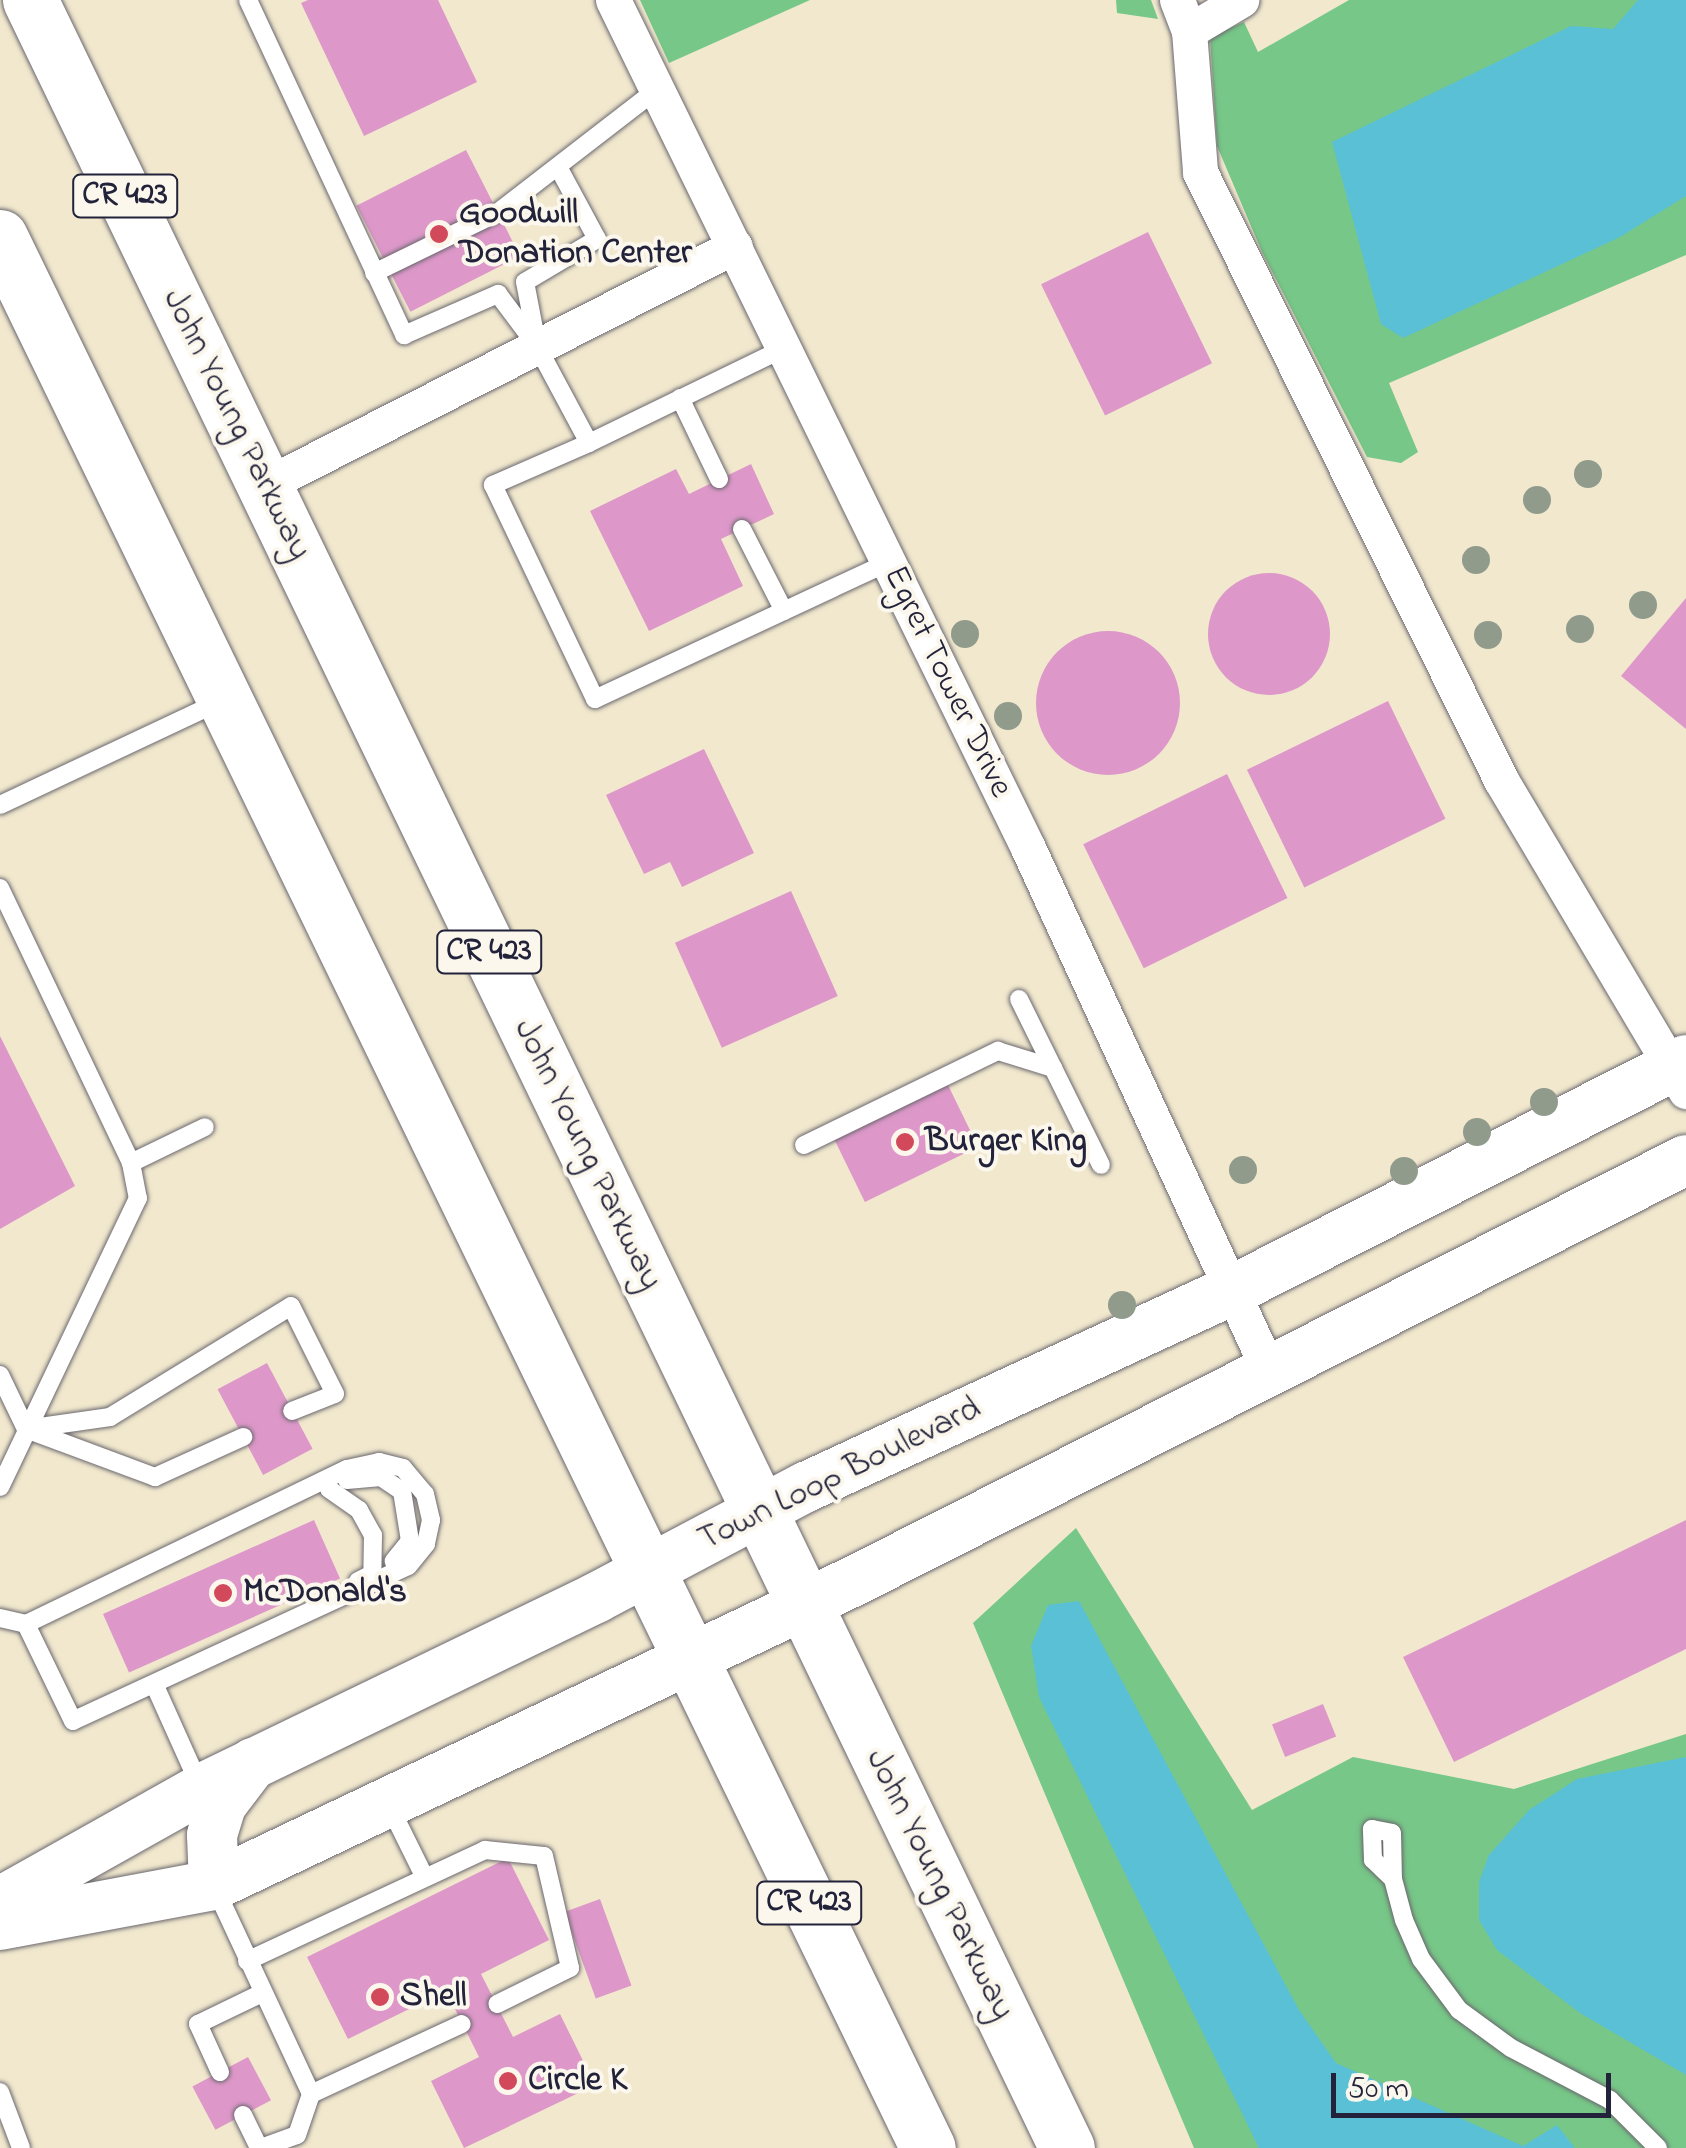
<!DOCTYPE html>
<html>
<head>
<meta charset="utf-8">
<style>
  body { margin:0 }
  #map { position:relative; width:1686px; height:2148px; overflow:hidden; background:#f1e8ce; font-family:"Indie Flower",sans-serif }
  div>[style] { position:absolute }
  .green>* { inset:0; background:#77c788 }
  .water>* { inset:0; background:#59c0d6 }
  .building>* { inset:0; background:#dd98c9; transform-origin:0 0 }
  .round { border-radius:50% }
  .roads { filter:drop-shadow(0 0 2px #6a676e) drop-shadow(0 0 2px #6a676e) }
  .lane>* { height:18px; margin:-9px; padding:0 9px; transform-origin:9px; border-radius:9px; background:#fff }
  .street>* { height:35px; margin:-17.5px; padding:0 17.5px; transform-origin:17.5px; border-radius:17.5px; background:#fff }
  .secondary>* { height:50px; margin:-25px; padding:0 25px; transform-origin:25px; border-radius:25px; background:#fff }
  .highway>* { height:55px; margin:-27.5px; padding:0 27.5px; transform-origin:27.5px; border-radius:27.5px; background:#fff }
  .trees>* { width:28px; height:28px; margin:-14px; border-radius:50%; background:#909b8c }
  .dots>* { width:28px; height:28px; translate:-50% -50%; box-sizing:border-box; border:5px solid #fbf7ec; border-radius:50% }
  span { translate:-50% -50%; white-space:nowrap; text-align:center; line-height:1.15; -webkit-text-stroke:8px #fbf7ec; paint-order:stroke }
  .shield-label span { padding:2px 8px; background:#fbf7ec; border:2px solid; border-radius:8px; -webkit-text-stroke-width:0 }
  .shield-label { font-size:32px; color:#22223b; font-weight:700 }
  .poi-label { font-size:35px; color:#22223b; font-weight:700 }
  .left { translate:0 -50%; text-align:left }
  .street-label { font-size:35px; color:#22223b }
  .scale { position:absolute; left:1331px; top:2073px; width:280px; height:45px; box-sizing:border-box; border:5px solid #22223b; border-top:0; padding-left:12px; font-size:30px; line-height:35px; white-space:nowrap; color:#22223b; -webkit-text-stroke:8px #fbf7ec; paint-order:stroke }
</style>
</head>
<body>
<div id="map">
  <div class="green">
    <div style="clip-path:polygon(640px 0,810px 0,669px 63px)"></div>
    <div style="clip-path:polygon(1116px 0,1151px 0,1158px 19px,1117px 13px)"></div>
    <div style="clip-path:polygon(1349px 0,1686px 0,1686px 255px,1389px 383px,1418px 452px,1401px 463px,1367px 457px,1262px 252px,1217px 146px,1210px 37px,1244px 22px,1258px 52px)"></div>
    <div style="clip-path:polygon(1076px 1528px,1252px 1810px,1353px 1757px,1514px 1789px,1686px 1734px,1686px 2148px,1194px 2148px,973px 1623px)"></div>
  </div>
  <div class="water">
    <div style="clip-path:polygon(1638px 0,1686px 0,1686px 196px,1620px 237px,1403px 338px,1381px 324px,1332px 142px,1571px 26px,1613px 29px)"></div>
    <div style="clip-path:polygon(1079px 1601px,1299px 2010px,1336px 2063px,1523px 2146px,1557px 2125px,1575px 2148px,1259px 2148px,1039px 1697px,1031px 1646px,1048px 1605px)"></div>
    <div style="clip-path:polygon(1686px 1757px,1686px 2075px,1580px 2013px,1497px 1950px,1479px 1920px,1479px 1882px,1489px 1855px,1529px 1810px,1577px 1779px)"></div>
  </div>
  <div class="building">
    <div style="clip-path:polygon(308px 0,438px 0,477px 82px,364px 136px,301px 3px)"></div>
    <div style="left:466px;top:150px;width:119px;height:123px;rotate:63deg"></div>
    <div style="left:1148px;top:232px;width:146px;height:119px;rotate:64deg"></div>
    <div style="clip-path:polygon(751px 464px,774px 514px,721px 539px,743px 586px,649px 631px,590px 511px,676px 469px,689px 494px)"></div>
    <div class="round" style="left:1208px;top:573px;width:122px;height:122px"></div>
    <div style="clip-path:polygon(1686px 598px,1686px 729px,1621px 676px)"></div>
    <div class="round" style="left:1036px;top:631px;width:144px;height:144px"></div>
    <div style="left:1388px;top:701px;width:131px;height:157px;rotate:64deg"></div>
    <div style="clip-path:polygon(704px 749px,754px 853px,682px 887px,670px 862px,644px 874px,606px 795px)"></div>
    <div style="left:1227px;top:774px;width:138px;height:160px;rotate:64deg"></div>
    <div style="left:791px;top:891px;width:115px;height:127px;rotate:66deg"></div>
    <div style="clip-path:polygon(0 1036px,75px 1186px,0 1229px)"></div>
    <div style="left:947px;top:1083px;width:71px;height:126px;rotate:64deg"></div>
    <div style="left:267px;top:1363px;width:97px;height:56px;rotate:62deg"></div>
    <div style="left:314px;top:1520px;width:64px;height:231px;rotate:66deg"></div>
    <div style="clip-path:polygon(1686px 1520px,1686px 1649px,1454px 1762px,1403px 1657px)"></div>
    <div style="left:1323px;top:1704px;width:35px;height:55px;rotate:68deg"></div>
    <div style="clip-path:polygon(508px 1858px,549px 1940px,481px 1974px,513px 2037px,560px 2014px,595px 2085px,464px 2148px,431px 2081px,479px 2057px,446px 1991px,348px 2039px,307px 1957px)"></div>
    <div style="left:600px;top:1899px;width:92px;height:38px;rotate:70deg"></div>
    <div style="left:248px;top:2057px;width:49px;height:63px;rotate:62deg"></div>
  </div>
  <div class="roads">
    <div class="lane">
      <div style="left:248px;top:0;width:370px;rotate:65deg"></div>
      <div style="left:404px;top:335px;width:103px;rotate:-23.6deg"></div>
      <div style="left:498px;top:294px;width:65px;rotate:53.1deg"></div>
      <div style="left:537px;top:346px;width:110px;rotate:61.8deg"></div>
      <div style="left:589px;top:443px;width:218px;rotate:-25.9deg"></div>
      <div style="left:374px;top:273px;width:137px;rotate:-26deg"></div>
      <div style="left:497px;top:213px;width:201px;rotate:-37.7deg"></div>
      <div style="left:536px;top:339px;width:58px;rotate:-100.9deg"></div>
      <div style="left:525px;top:282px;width:84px;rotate:-30.8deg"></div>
      <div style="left:597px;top:239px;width:82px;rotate:-118.4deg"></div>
      <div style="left:680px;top:398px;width:90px;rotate:64.3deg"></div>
      <div style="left:589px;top:443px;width:105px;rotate:156.4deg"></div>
      <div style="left:493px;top:485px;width:237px;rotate:64.5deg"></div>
      <div style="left:595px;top:699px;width:324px;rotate:-25deg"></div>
      <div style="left:742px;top:529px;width:92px;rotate:62.9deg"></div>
      <div style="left:0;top:805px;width:242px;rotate:-25.2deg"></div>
      <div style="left:0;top:888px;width:305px;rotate:64.5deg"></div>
      <div style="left:131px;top:1163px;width:36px;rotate:79deg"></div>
      <div style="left:138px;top:1198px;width:320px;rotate:115.5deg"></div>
      <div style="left:1019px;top:999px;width:185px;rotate:63.7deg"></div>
      <div style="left:804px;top:1145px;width:216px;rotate:-25.9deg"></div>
      <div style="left:998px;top:1051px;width:58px;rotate:17.2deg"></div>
      <div style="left:131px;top:1163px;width:82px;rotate:-25.9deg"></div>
      <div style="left:0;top:1375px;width:60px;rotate:64.3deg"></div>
      <div style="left:26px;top:1429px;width:138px;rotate:20.4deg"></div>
      <div style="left:155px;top:1477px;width:97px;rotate:-24.4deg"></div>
      <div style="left:26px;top:1429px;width:85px;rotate:-8.1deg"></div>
      <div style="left:110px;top:1417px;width:212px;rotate:-31.5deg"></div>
      <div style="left:291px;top:1306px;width:98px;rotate:63.4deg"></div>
      <div style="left:335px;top:1394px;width:46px;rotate:158.4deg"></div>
      <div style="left:347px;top:1480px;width:34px;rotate:-5deg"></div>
      <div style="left:381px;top:1477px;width:25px;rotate:34deg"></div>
      <div style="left:402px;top:1491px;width:51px;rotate:80.9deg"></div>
      <div style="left:410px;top:1541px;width:26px;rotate:129deg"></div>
      <div style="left:329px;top:1489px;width:37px;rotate:35deg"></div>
      <div style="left:359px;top:1510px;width:29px;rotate:61deg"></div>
      <div style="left:373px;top:1535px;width:39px;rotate:91deg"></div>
      <div style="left:372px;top:1574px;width:16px;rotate:153deg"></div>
      <div style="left:0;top:1618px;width:27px;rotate:13deg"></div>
      <div style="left:26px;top:1624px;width:356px;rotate:-25.8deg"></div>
      <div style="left:347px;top:1469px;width:33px;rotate:-12deg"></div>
      <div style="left:379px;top:1462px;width:25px;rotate:14deg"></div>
      <div style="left:403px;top:1468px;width:34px;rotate:50deg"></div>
      <div style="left:425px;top:1494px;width:27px;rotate:77deg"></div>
      <div style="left:431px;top:1520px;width:25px;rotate:102deg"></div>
      <div style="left:426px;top:1544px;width:28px;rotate:129deg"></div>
      <div style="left:408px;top:1566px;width:369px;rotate:155.2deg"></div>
      <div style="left:73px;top:1721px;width:108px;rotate:-115.9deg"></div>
      <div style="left:155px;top:1686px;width:110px;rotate:65.8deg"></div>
      <div style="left:388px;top:1803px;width:81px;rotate:63.7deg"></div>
      <div style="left:1393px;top:1879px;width:28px;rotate:-136deg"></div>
      <div style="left:1373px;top:1860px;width:31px;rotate:-92deg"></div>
      <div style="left:1372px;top:1829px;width:20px;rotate:11deg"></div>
      <div style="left:1392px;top:1833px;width:46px;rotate:88.8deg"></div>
      <div style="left:1393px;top:1879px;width:42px;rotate:75deg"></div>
      <div style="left:1404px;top:1920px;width:43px;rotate:66.4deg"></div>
      <div style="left:1421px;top:1959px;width:64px;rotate:53.3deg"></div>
      <div style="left:1459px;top:2010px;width:64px;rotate:36.2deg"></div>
      <div style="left:1511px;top:2048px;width:112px;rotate:27.7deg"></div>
      <div style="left:1610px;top:2100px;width:68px;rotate:45deg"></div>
      <div style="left:216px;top:1890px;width:225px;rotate:65deg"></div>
      <div style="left:311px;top:2094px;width:166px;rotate:-24.9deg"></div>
      <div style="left:247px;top:1961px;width:263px;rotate:-25deg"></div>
      <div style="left:485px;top:1850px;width:59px;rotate:5.8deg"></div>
      <div style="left:544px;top:1856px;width:115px;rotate:76.9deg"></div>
      <div style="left:570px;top:1968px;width:81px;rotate:153.7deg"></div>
      <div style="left:220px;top:2072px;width:53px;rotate:-114.6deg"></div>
      <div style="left:198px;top:2024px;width:71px;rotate:-25.8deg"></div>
      <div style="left:0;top:2092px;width:60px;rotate:69.4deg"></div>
      <div style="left:243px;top:2115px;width:37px;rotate:64deg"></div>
      <div style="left:261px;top:2148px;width:38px;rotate:-20deg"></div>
      <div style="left:297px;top:2135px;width:43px;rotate:-71.1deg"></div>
    </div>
    <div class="street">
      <div style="left:613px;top:0;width:944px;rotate:63.92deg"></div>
      <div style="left:1028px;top:848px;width:576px;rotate:65.26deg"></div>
      <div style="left:1177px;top:0;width:33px;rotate:69deg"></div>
      <div style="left:1189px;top:31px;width:141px;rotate:85.5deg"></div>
      <div style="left:1200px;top:172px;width:678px;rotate:63.66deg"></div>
      <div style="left:1501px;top:780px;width:362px;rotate:59.3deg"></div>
      <div style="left:1189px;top:31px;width:61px;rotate:-30.8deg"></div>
      <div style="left:265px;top:485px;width:527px;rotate:-26.95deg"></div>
    </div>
    <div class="secondary">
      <div style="left:214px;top:1885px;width:50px;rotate:-92.3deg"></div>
      <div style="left:212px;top:1835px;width:31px;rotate:-73deg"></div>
      <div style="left:221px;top:1805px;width:53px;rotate:-52.7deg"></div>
      <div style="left:0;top:1902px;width:231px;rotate:-29.3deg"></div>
      <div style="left:201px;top:1789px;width:439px;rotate:-25.8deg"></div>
      <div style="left:596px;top:1598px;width:238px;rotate:-27.9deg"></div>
      <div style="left:806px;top:1487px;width:470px;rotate:-24.8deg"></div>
      <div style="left:1233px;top:1290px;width:508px;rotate:-26.92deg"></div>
      <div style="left:0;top:1925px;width:218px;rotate:-10.6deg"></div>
      <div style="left:214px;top:1885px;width:713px;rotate:-25.41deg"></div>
      <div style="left:858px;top:1579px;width:928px;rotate:-26.84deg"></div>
    </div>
    <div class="highway">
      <div style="left:30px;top:0;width:2385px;rotate:64.23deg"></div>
      <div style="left:0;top:237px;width:2124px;rotate:64.1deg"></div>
    </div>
  </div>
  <div class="trees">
    <div style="left:1588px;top:474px"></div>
    <div style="left:1537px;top:500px"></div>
    <div style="left:1476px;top:560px"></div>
    <div style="left:1643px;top:605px"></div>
    <div style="left:1580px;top:629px"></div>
    <div style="left:965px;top:634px"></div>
    <div style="left:1488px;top:635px"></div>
    <div style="left:1008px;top:716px"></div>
    <div style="left:1544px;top:1102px"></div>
    <div style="left:1477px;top:1132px"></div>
    <div style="left:1243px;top:1170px"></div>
    <div style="left:1404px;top:1171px"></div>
    <div style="left:1122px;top:1305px"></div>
  </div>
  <div class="dots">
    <div style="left:439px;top:234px;background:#d1495b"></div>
    <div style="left:905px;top:1142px;background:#d1495b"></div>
    <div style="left:223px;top:1593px;background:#d1495b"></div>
    <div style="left:380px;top:1997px;background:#d1495b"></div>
    <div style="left:508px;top:2081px;background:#d1495b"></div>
  </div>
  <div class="shield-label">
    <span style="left:125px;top:196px">CR 423</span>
    <span style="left:489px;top:952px">CR 423</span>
    <span style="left:809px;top:1903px">CR 423</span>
  </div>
  <div class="poi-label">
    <span class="left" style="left:459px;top:234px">Goodwill<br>Donation Center</span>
    <span class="left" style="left:925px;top:1142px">Burger King</span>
    <span class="left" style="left:243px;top:1593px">McDonald's</span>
    <span class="left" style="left:400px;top:1997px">Shell</span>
    <span class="left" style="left:528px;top:2081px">Circle K</span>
  </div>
  <div class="street-label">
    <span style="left:236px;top:425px;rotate:64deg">John Young Parkway</span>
    <span style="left:947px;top:682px;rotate:64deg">Egret Tower Drive</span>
    <span style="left:587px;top:1155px;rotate:64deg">John Young Parkway</span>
    <span style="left:840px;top:1475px;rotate:-26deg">Town Loop Boulevard</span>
    <span style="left:939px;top:1885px;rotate:64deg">John Young Parkway</span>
  </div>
  <div class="scale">50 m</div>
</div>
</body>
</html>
